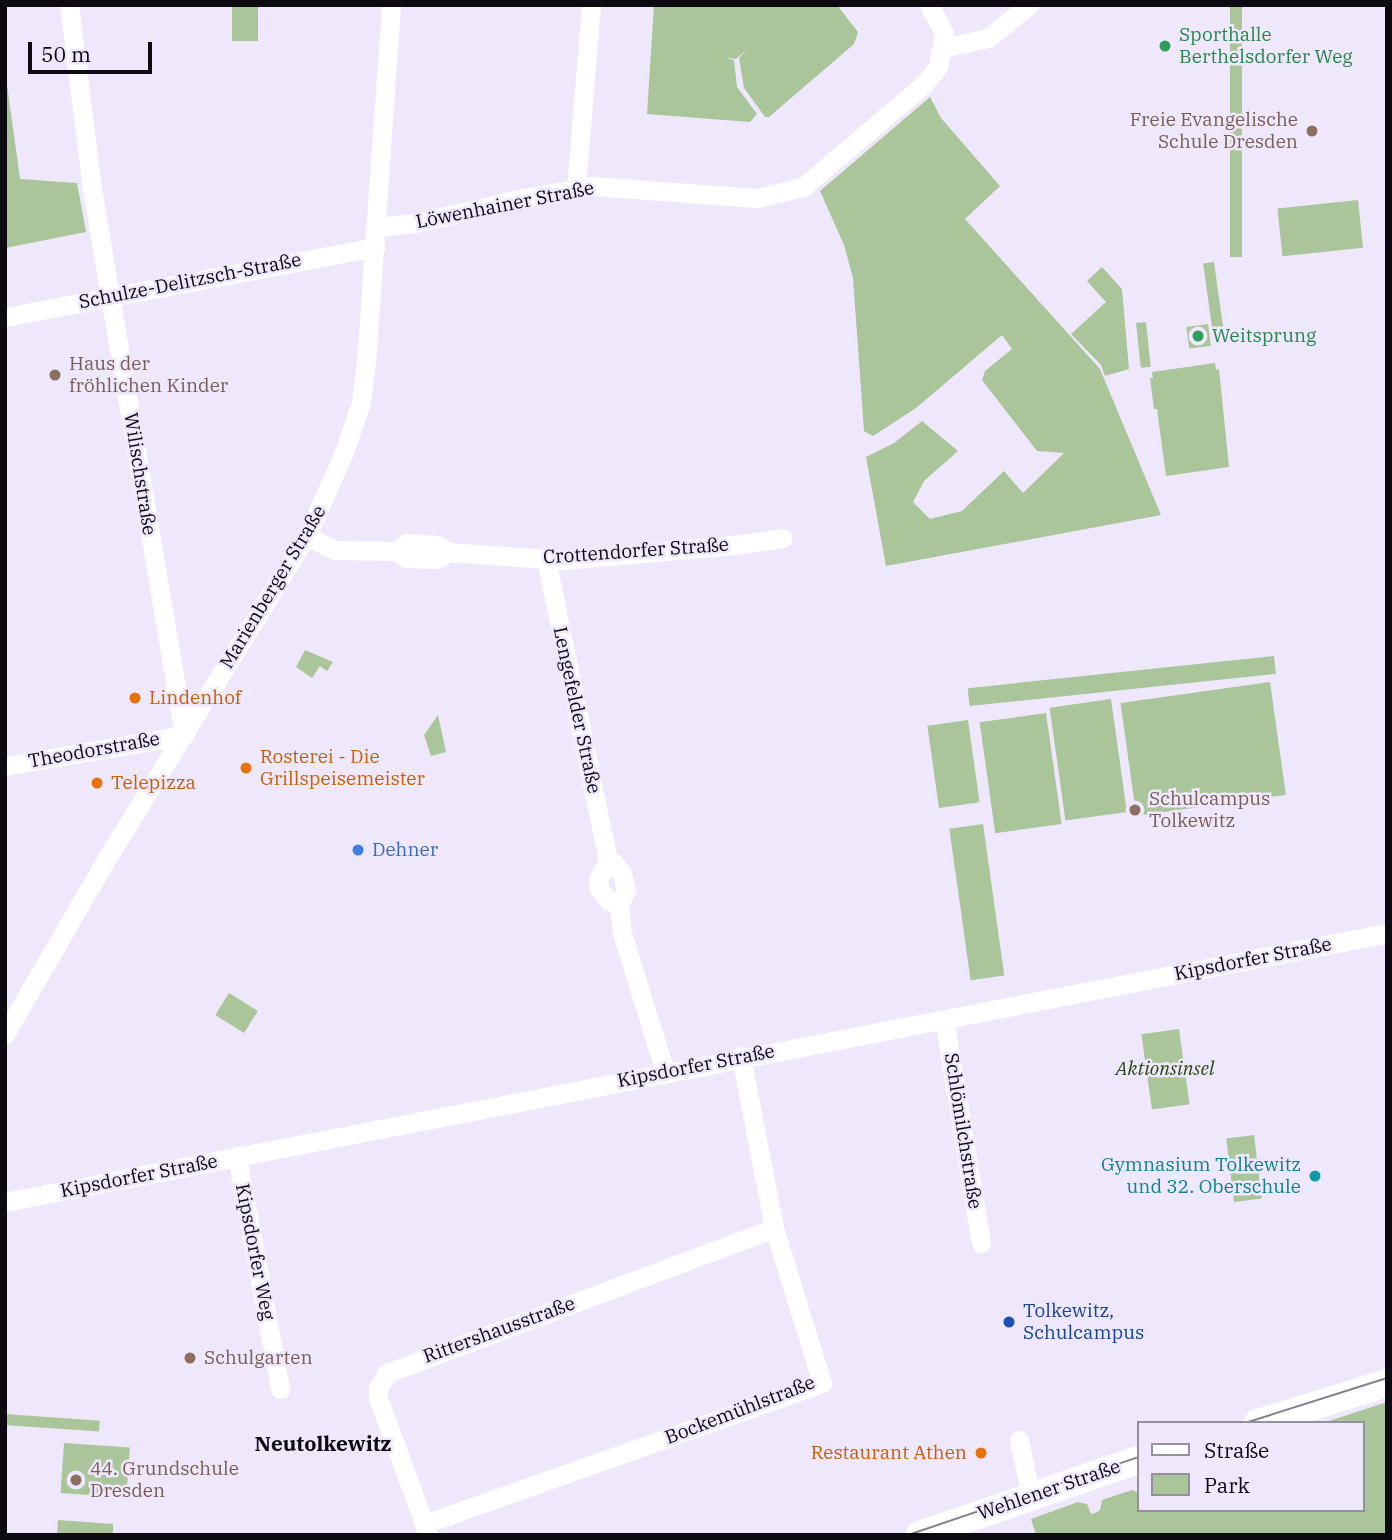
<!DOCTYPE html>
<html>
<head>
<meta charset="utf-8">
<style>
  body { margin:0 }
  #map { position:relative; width:1392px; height:1540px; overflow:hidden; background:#efe8fc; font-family:"IBM Plex Serif",serif }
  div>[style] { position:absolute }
  .green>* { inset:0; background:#aac59a; transform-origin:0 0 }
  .minor>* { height:19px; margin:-9.5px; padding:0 9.5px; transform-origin:9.5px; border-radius:9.5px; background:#fff }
  .secondary>* { height:28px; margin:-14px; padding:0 14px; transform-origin:14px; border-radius:14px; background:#fff }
  .tram>* { height:2px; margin:-1px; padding:0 1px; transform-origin:1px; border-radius:1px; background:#847f8d }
  .dots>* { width:19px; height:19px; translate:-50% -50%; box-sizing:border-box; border:4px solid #efe8fc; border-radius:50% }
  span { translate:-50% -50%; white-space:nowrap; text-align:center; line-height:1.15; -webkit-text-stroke:5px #efe8fc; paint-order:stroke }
  .leisure-label { font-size:19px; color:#27864d }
  .left { translate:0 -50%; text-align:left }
  .education-label { font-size:19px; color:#785e54 }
  .right { translate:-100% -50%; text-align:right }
  .street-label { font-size:19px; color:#0d0a12 }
  .food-label { font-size:19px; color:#c56008 }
  .shop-label { font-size:19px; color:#366cbe }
  .park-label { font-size:19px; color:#28460f; font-style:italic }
  .culture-label { font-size:19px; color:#0d838f }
  .transit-label { font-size:19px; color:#164399 }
  .neighbourhood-label { font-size:21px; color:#0d0a12; font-weight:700 }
  .frame { position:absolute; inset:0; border:7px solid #0d0a12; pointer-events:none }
  .legend { position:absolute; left:1137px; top:1421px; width:228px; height:91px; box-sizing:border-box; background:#efe8fc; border:2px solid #958f9e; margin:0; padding:9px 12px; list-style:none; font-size:21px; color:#0d0a12 }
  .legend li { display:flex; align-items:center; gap:14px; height:35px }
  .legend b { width:35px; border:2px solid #958f9e }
  .scale { position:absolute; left:28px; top:42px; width:124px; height:32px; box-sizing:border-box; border:4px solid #0d0a12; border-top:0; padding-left:9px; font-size:21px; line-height:24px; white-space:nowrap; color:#0d0a12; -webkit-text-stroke:5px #efe8fc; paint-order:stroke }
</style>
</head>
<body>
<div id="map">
  <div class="green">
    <div style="left:232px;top:5px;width:26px;height:36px"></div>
    <div style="clip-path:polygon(654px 5px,837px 5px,858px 32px,854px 44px,769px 117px,765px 117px,744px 88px,739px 58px,747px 49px,736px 59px,724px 58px,734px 60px,737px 87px,757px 114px,750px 122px,647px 114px)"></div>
    <div style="left:1230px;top:5px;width:12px;height:252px"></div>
    <div style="clip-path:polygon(5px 70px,20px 179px,77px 183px,86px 232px,5px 248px)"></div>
    <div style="clip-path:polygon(930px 97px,941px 118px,1000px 186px,965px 219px,1100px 369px,1161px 515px,886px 566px,866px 457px,894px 443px,922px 421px,958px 451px,924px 481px,913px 502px,930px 519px,962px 511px,1004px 471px,1023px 493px,1064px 453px,1037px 451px,982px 380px,985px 371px,1012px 349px,1002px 335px,916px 408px,873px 436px,864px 431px,853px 278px,844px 245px,820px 191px)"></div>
    <div style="left:1358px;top:200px;width:48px;height:81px;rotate:84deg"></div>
    <div style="left:1214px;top:262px;width:78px;height:11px;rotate:82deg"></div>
    <div style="clip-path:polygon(1102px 267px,1122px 289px,1129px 369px,1105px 376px,1101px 365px,1071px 334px,1106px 302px,1087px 281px)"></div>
    <div style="left:1146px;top:322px;width:45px;height:10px;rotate:84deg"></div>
    <div style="left:1208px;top:324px;width:22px;height:22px;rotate:82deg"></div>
    <div style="clip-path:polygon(1215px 363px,1216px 370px,1219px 369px,1229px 467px,1166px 476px,1157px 409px,1154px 409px,1150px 378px,1153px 378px,1152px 372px)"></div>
    <div style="clip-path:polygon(305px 650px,333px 662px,327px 671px,320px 666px,312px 678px,296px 667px)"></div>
    <div style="left:1274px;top:656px;width:18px;height:308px;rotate:84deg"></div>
    <div style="left:1270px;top:682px;width:114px;height:151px;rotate:82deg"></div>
    <div style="left:1111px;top:699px;width:114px;height:62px;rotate:82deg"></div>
    <div style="left:1046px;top:713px;width:112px;height:67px;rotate:82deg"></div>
    <div style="clip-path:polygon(438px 715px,446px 752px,431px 756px,424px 735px)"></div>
    <div style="left:968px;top:720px;width:83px;height:41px;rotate:82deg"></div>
    <div style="left:983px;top:824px;width:153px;height:34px;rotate:82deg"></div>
    <div style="left:229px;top:993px;width:34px;height:26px;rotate:32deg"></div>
    <div style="left:1179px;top:1029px;width:76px;height:38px;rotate:82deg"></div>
    <div style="left:1254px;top:1135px;width:64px;height:28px;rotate:83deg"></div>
    <div style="clip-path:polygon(1387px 1402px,1387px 1535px,1036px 1535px,1031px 1519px,1078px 1502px,1087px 1504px,1091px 1514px,1095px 1513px,1100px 1510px,1102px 1500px,1132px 1490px,1137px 1492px,1138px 1510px,1362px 1510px,1362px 1423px,1323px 1423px)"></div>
    <div style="left:5px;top:1414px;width:95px;height:11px;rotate:4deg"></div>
    <div style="left:64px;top:1443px;width:66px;height:50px;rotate:4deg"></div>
    <div style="clip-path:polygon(58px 1520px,113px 1524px,113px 1535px,57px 1535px)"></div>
  </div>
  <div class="minor">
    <div style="left:943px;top:48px;width:46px;rotate:-12.5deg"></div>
    <div style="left:988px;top:38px;width:53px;rotate:-38.8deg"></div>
    <div style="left:576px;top:188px;width:184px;rotate:-85.3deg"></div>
    <div style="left:377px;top:227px;width:38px;rotate:-6deg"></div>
    <div style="left:415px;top:223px;width:116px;rotate:-13deg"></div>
    <div style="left:528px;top:197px;width:66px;rotate:-9.6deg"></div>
    <div style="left:593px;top:186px;width:164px;rotate:4.2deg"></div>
    <div style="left:757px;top:198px;width:47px;rotate:-13.4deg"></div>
    <div style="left:803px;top:187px;width:159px;rotate:-40.4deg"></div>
    <div style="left:924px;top:84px;width:22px;rotate:-51deg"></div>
    <div style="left:938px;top:67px;width:35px;rotate:-80deg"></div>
    <div style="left:944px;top:33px;width:32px;rotate:-118deg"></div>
    <div style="left:5px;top:317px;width:377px;rotate:-10.7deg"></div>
    <div style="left:307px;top:536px;width:30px;rotate:27deg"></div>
    <div style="left:334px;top:550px;width:62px;rotate:0.9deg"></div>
    <div style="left:396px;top:551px;width:12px;rotate:35deg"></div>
    <div style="left:406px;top:558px;width:31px;rotate:2deg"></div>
    <div style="left:437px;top:559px;width:13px;rotate:-32deg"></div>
    <div style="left:448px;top:552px;width:115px;rotate:4deg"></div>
    <div style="left:563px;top:560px;width:172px;rotate:-5deg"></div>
    <div style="left:734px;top:545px;width:49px;rotate:-8.1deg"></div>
    <div style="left:396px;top:551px;width:14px;rotate:-36deg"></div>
    <div style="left:407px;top:543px;width:30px;rotate:4deg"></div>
    <div style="left:437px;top:545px;width:13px;rotate:32deg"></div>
    <div style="left:546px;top:559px;width:308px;rotate:78.4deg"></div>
    <div style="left:608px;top:861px;width:21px;rotate:118deg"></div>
    <div style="left:598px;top:880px;width:9px;rotate:84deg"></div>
    <div style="left:599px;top:889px;width:14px;rotate:51deg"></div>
    <div style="left:608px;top:900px;width:13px;rotate:29deg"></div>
    <div style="left:5px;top:766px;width:182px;rotate:-9.8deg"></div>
    <div style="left:184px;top:735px;width:554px;rotate:-99.56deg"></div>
    <div style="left:92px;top:189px;width:185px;rotate:-97.1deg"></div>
    <div style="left:608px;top:861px;width:6px;rotate:18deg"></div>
    <div style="left:614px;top:863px;width:14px;rotate:54deg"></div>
    <div style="left:622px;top:874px;width:16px;rotate:76deg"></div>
    <div style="left:626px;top:890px;width:17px;rotate:114deg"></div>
    <div style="left:619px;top:906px;width:27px;rotate:84deg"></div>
    <div style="left:622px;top:933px;width:145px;rotate:72.8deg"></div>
    <div style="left:944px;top:1019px;width:227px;rotate:80.6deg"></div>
    <div style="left:5px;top:1034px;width:203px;rotate:-59.9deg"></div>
    <div style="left:107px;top:858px;width:379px;rotate:-58.2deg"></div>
    <div style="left:307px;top:536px;width:92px;rotate:-66.2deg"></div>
    <div style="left:344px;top:452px;width:53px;rotate:-71.2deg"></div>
    <div style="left:361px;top:402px;width:39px;rotate:-83deg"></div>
    <div style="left:366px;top:363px;width:359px;rotate:-86deg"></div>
    <div style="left:237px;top:1156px;width:237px;rotate:79.5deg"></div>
    <div style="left:5px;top:1202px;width:1408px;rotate:-11.01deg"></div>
    <div style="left:1019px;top:1440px;width:57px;rotate:77.9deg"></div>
    <div style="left:424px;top:1524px;width:422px;rotate:-19.5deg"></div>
    <div style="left:822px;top:1383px;width:162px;rotate:-107.2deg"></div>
    <div style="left:774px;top:1228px;width:175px;rotate:-100.9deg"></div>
    <div style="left:428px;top:1534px;width:145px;rotate:-110.2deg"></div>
    <div style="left:378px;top:1398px;width:10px;rotate:-90deg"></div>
    <div style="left:378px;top:1388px;width:17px;rotate:-59deg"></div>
    <div style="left:387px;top:1373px;width:413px;rotate:-20.5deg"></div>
  </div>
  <div class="secondary">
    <div style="left:1258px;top:1423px;width:135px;rotate:-17.2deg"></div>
    <div style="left:920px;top:1535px;width:231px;rotate:-19deg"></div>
  </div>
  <div class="tram">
    <div style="left:1245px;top:1423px;width:149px;rotate:-17.6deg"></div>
    <div style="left:908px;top:1535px;width:243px;rotate:-18.7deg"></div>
  </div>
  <div class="dots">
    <div style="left:1165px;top:46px;background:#2e9e5b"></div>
    <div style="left:1312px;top:131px;background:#8d6e63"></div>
    <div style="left:1198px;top:336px;background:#2e9e5b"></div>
    <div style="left:55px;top:375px;background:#8d6e63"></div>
    <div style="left:135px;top:698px;background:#e8710a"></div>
    <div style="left:246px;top:768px;background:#e8710a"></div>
    <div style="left:97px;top:783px;background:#e8710a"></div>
    <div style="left:1135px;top:810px;background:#8d6e63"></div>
    <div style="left:358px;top:850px;background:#3f7fe0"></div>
    <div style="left:1315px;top:1176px;background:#0f9aa8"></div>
    <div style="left:1009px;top:1322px;background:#1a4fb4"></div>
    <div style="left:190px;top:1358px;background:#8d6e63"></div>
    <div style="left:981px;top:1453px;background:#e8710a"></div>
    <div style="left:76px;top:1480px;background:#8d6e63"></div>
  </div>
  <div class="leisure-label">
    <span class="left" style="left:1179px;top:46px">Sporthalle<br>Berthelsdorfer Weg</span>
    <span class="left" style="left:1212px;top:336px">Weitsprung</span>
  </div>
  <div class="education-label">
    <span class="right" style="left:1298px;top:131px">Freie Evangelische<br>Schule Dresden</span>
    <span class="left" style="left:69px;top:375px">Haus der<br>fröhlichen Kinder</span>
    <span class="left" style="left:1149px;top:810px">Schulcampus<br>Tolkewitz</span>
    <span class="left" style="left:204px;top:1358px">Schulgarten</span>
    <span class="left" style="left:90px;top:1480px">44. Grundschule<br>Dresden</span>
  </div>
  <div class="street-label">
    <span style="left:505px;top:205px;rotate:-11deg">Löwenhainer Straße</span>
    <span style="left:190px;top:281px;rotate:-11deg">Schulze-Delitzsch-Straße</span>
    <span style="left:140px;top:474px;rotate:81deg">Wilischstraße</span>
    <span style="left:636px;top:551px;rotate:-4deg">Crottendorfer Straße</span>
    <span style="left:273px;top:587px;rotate:-59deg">Marienberger Straße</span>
    <span style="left:577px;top:710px;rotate:78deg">Lengefelder Straße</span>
    <span style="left:94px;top:750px;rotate:-10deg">Theodorstraße</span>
    <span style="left:1253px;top:959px;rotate:-11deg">Kipsdorfer Straße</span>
    <span style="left:696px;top:1066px;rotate:-11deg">Kipsdorfer Straße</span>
    <span style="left:963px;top:1131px;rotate:81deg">Schlömilchstraße</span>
    <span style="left:139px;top:1176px;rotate:-11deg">Kipsdorfer Straße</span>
    <span style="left:255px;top:1252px;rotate:79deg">Kipsdorfer Weg</span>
    <span style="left:499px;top:1330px;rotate:-20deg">Rittershausstraße</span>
    <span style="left:740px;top:1410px;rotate:-21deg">Bockemühlstraße</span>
    <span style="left:1049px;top:1490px;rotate:-19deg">Wehlener Straße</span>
  </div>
  <div class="food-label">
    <span class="left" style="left:149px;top:698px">Lindenhof</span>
    <span class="left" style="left:260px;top:768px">Rosterei - Die<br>Grillspeisemeister</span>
    <span class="left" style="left:111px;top:783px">Telepizza</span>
    <span class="right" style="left:967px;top:1453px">Restaurant Athen</span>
  </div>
  <div class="shop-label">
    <span class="left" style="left:372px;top:850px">Dehner</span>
  </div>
  <div class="park-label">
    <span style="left:1165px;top:1069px">Aktionsinsel</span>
  </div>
  <div class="culture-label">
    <span class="right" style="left:1301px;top:1176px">Gymnasium Tolkewitz<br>und 32. Oberschule</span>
  </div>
  <div class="transit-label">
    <span class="left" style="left:1023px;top:1322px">Tolkewitz,<br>Schulcampus</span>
  </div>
  <div class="neighbourhood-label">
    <span style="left:323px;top:1443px">Neutolkewitz</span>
  </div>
  <div class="frame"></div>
  <ul class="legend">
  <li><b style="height:9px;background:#fff"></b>Straße</li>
  <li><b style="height:19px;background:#aac59a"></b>Park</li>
  </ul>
  <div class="scale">50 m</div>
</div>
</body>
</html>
